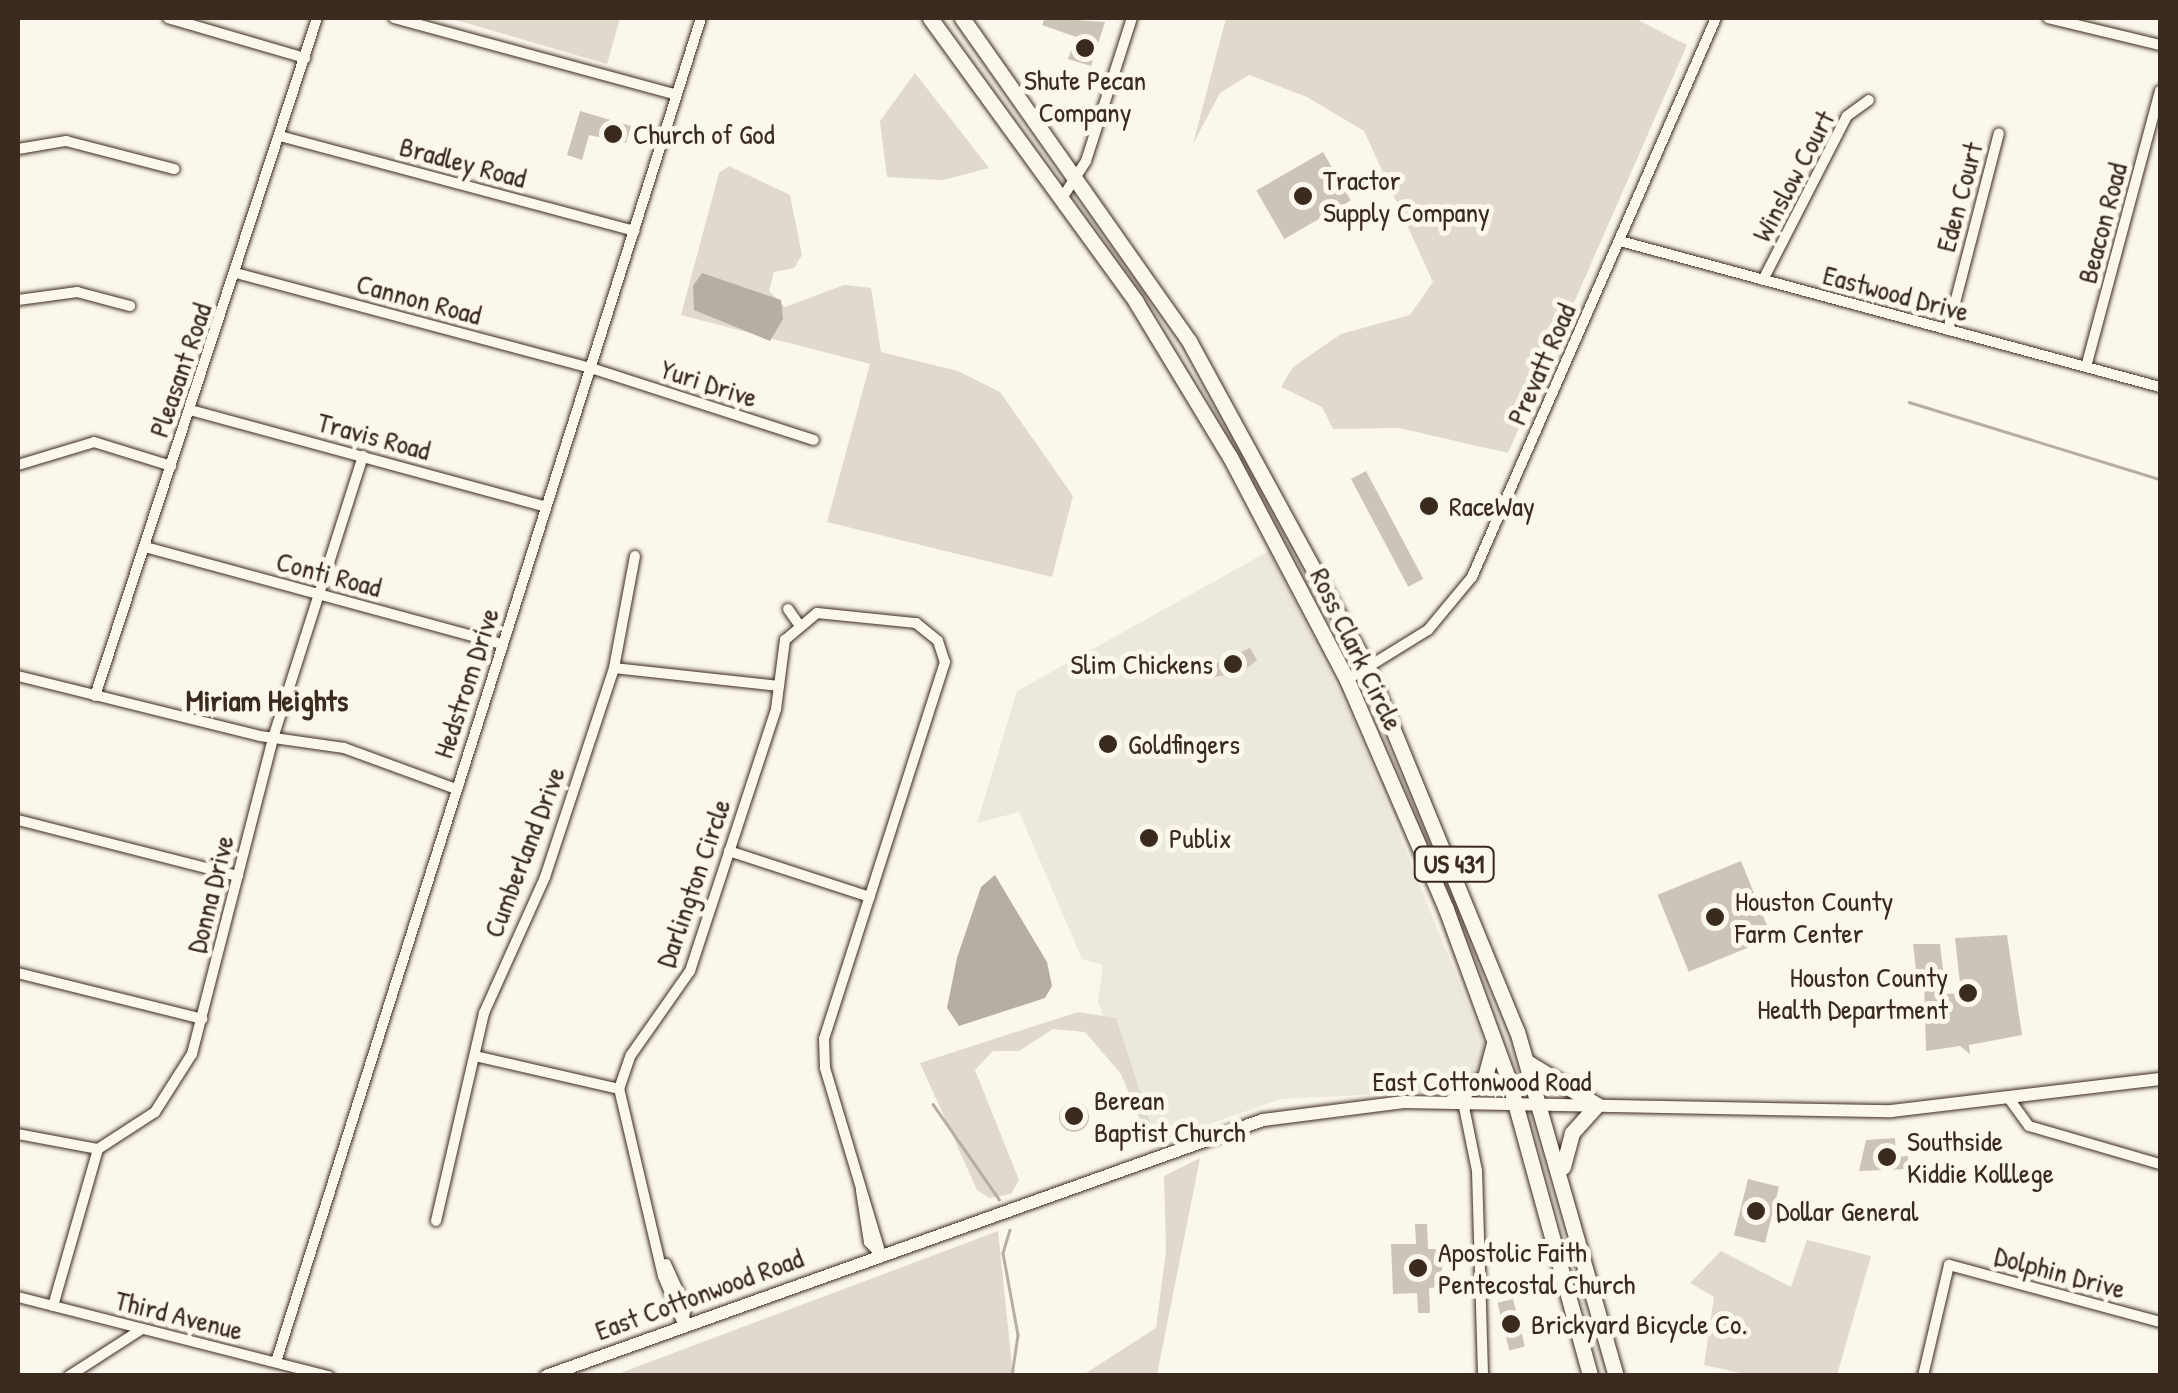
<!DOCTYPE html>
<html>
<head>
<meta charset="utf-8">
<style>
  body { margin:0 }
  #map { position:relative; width:2178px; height:1393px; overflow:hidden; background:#fbf7ec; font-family:"Patrick Hand",sans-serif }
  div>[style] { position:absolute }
  .built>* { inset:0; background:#ede8dd }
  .green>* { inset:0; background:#dfd9ce }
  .water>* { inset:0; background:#b6aea2 }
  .stream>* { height:2.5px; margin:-1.25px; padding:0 1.25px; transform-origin:1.25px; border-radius:1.25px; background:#b6aea2 }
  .building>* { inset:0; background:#ccc4b9; transform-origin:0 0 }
  .round { border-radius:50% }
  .roads { filter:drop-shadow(0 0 2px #3b2a1e) drop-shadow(0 0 2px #3b2a1e) }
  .minor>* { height:10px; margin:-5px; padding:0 5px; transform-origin:5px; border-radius:5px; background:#fbf7ec }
  .major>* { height:12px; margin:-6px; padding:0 6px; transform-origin:6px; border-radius:6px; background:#fbf7ec }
  .highway>* { height:15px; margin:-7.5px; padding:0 7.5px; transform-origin:7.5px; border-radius:7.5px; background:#fbf7ec }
  .dots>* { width:28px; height:28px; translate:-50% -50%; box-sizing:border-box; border:5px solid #fbf7ec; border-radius:50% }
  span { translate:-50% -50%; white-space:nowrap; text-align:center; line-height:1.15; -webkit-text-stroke:10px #fbf7ec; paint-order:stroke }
  .shield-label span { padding:2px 8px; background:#fbf7ec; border:2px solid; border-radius:8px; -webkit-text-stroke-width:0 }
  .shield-label { font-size:25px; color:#3b2a1e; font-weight:700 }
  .poi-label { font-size:28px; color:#3b2a1e }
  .left { translate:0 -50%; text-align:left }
  .right { translate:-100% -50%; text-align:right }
  .street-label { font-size:28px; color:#3b2a1e }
  .neighbourhood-label { font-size:30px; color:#3b2a1e; font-weight:700 }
  .frame { position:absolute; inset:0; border:20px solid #3b2a1e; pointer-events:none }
</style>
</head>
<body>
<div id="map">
  <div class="built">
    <div style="clip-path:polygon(1269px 551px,1353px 720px,1486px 1049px,1480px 1074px,1461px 1090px,1281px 1099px,1152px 1144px,1098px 1002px,1103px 965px,1082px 959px,1019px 812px,977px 823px,1017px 691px)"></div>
  </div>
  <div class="green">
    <div style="clip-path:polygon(449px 18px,620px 18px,607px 64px)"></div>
    <div style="clip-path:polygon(1226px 18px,1634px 18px,1687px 45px,1508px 453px,1399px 428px,1333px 429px,1322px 407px,1281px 387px,1293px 367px,1341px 334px,1410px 315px,1433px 282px,1364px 131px,1307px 97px,1249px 75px,1220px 93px,1193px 144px)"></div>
    <div style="clip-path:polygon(915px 73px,989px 168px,943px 180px,887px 177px,880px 121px)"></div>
    <div style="clip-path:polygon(729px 166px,790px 195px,802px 255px,794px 268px,774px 272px,769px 291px,785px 307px,844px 285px,871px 288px,881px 352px,958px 371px,1000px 392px,1073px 496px,1052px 577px,827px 522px,870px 364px,681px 315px,719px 173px)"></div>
    <div style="clip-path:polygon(1078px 1012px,1116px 1018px,1154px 1134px,1146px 1135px,1121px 1074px,1085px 1032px,1053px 1029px,1019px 1051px,993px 1051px,975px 1070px,1019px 1180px,1011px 1194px,990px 1198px,977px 1190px,920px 1063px)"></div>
    <div style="clip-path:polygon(1200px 1158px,1157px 1375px,1083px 1375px,1156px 1328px,1166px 1251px,1164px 1176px)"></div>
    <div style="clip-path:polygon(998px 1231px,1013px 1375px,615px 1375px)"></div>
    <div style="clip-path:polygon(1807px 1240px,1871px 1256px,1837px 1375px,1749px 1375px,1704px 1365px,1714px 1297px,1690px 1283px,1721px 1251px,1791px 1287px)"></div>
  </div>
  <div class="water">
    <div style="clip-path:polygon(702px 273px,781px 300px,783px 319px,770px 341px,694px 310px,693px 286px)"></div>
    <div style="clip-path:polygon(995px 875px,1047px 962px,1052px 986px,1045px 998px,959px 1026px,947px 1008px,957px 958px,981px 887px)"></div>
  </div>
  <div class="stream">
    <div style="left:1909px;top:402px;width:263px;rotate:17.1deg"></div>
    <div style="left:933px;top:1104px;width:116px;rotate:55.2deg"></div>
    <div style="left:1010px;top:1230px;width:24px;rotate:107deg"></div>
    <div style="left:1003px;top:1253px;width:83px;rotate:79.6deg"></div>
    <div style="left:1018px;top:1335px;width:41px;rotate:98.3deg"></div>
  </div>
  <div class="building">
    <div style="clip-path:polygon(1045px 18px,1105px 22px,1091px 66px,1068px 59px,1076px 37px,1042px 25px)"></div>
    <div style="clip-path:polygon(580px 111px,631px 126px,626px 143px,589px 135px,582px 160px,567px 155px)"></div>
    <div style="left:1323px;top:152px;width:56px;height:77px;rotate:60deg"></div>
    <div style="left:1366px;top:471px;width:122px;height:17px;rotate:62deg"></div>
    <div style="clip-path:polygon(1250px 648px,1257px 660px,1242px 672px,1214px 677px,1208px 667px)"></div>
    <div style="left:1741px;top:861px;width:83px;height:90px;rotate:68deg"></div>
    <div style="clip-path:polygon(2007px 935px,2022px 1035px,1969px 1045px,1970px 1054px,1960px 1046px,1926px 1051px,1924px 977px,1917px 978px,1913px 944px,1940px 944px,1946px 994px,1961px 993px,1955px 938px)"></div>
    <div class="round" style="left:1059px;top:1102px;width:30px;height:30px"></div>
    <div style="clip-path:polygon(1895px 1138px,1896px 1157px,1908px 1156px,1908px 1169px,1859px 1171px,1866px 1140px)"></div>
    <div style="left:1748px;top:1179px;width:32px;height:58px;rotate:14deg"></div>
    <div style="clip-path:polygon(1415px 1224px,1427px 1224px,1428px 1249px,1438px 1249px,1443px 1262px,1439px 1287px,1429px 1288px,1430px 1313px,1418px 1313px,1417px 1293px,1393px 1294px,1391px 1244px,1416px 1244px)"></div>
    <div style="left:1513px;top:1299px;width:49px;height:16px;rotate:76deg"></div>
  </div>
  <div class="roads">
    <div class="minor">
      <div style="left:168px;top:18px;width:143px;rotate:16.3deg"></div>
      <div style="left:394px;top:18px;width:293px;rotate:15.2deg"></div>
      <div style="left:2048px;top:18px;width:115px;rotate:13.6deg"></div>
      <div style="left:280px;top:136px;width:367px;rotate:15deg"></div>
      <div style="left:18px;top:149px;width:49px;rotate:-9.5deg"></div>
      <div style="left:66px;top:141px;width:112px;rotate:14.5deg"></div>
      <div style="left:1064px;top:195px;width:40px;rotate:-57.1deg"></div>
      <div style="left:1086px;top:161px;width:150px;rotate:-72.2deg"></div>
      <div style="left:1620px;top:241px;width:559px;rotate:15.13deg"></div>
      <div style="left:236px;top:273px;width:367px;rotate:15deg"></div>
      <div style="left:591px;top:368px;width:234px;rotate:17.9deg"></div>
      <div style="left:1763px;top:280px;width:184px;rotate:-62.9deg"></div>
      <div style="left:1847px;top:116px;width:27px;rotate:-36deg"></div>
      <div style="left:18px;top:300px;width:60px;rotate:-7.7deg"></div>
      <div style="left:77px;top:292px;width:55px;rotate:14.8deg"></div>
      <div style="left:1948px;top:330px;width:203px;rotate:-75.5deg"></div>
      <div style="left:2086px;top:367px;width:286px;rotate:-75deg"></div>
      <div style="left:190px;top:410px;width:369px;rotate:15.2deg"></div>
      <div style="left:18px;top:465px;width:79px;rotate:-16.8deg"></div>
      <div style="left:94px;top:442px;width:81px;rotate:17.3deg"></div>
      <div style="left:145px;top:547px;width:370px;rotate:15.2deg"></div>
      <div style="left:788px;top:609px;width:16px;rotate:55deg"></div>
      <div style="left:614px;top:668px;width:166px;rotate:6.2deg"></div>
      <div style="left:18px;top:676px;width:249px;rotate:13.9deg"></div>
      <div style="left:260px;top:736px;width:85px;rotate:8.1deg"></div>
      <div style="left:344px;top:748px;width:119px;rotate:20.1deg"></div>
      <div style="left:1347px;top:680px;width:95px;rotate:-31.7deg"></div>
      <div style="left:1428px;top:630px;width:69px;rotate:-50.3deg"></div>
      <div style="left:1472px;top:577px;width:610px;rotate:-66.42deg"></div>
      <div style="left:95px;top:696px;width:713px;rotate:-71.87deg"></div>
      <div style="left:18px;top:820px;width:227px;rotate:14.3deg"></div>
      <div style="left:729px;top:851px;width:148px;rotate:18.1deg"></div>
      <div style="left:18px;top:973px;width:190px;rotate:14deg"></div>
      <div style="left:475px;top:1056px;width:148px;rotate:12.9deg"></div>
      <div style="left:2010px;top:1100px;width:32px;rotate:54deg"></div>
      <div style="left:2029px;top:1126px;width:136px;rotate:16.2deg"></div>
      <div style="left:1463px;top:1102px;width:70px;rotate:78.5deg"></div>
      <div style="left:1477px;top:1171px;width:205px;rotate:88.3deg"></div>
      <div style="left:18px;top:1134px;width:81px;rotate:10.6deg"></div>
      <div style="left:861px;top:1191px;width:52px;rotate:81.1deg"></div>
      <div style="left:869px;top:1242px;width:18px;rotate:47deg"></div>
      <div style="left:436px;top:1221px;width:213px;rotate:-77deg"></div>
      <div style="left:484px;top:1013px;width:149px;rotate:-65.8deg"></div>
      <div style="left:545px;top:877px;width:220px;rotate:-71.7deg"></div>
      <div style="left:614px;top:668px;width:114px;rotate:-79.4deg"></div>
      <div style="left:666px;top:1264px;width:46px;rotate:65.7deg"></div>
      <div style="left:685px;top:1306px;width:20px;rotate:93deg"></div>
      <div style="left:18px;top:1297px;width:321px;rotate:14.3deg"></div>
      <div style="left:53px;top:1306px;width:163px;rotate:-74deg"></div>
      <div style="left:98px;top:1149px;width:68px;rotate:-33deg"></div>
      <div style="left:155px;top:1112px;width:69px;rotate:-57.5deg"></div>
      <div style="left:192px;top:1054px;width:329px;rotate:-75.6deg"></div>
      <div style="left:274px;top:735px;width:293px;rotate:-72.3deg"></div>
      <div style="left:684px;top:1326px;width:54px;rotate:-112.8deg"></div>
      <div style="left:663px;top:1276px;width:192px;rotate:-103.2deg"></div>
      <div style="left:619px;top:1089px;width:36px;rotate:-71deg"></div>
      <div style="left:631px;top:1055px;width:103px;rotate:-54.9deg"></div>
      <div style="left:690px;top:971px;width:276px;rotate:-71.8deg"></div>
      <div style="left:776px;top:709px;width:70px;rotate:-82.6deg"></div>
      <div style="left:785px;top:640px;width:42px;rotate:-40.2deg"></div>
      <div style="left:817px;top:613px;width:100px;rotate:5.8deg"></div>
      <div style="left:916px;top:623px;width:28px;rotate:39deg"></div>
      <div style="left:938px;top:641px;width:22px;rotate:72deg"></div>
      <div style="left:945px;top:662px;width:396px;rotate:107.8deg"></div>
      <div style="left:824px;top:1039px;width:29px;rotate:88deg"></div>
      <div style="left:825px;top:1068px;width:195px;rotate:73.3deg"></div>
      <div style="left:276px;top:1362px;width:1410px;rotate:-72.45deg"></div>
      <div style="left:69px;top:1376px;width:87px;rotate:-32.8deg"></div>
      <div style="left:1923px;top:1376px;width:114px;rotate:-76.8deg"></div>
      <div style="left:1949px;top:1265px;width:219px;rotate:15.1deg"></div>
    </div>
    <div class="major">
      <div style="left:546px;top:1376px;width:761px;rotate:-19.65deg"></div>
      <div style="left:1263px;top:1120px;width:142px;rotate:-7.3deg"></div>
      <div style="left:1404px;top:1102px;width:487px;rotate:1.1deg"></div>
      <div style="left:1891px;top:1111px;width:271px;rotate:-6.8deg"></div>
    </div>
    <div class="highway">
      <div style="left:930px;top:18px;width:351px;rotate:54deg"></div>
      <div style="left:1136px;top:302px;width:181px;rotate:58.8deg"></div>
      <div style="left:1230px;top:457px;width:252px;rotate:62.3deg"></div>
      <div style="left:1347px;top:680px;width:249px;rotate:66.6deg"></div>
      <div style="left:1446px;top:909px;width:183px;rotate:69.9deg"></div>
      <div style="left:1509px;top:1081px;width:306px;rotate:74.6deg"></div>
      <div style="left:962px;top:18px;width:395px;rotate:54.9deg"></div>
      <div style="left:1189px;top:341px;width:376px;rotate:61.4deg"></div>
      <div style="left:1369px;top:671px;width:389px;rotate:67.7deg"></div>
      <div style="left:1517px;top:1031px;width:359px;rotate:74deg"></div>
      <div style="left:1527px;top:1062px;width:82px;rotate:31.6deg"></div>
      <div style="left:1597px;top:1105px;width:38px;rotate:132deg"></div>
      <div style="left:1572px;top:1133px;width:35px;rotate:105deg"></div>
      <div style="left:1452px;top:1101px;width:41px;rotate:-36deg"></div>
      <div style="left:1485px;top:1077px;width:34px;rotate:-75deg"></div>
    </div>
  </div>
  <div class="dots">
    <div style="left:1085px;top:48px;background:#3b2a1e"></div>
    <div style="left:613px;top:134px;background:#3b2a1e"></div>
    <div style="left:1303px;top:196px;background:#3b2a1e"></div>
    <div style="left:1429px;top:506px;background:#3b2a1e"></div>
    <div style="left:1233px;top:664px;background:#3b2a1e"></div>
    <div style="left:1108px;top:744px;background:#3b2a1e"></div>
    <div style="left:1149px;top:838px;background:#3b2a1e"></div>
    <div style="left:1715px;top:917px;background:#3b2a1e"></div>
    <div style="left:1968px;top:993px;background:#3b2a1e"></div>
    <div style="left:1074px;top:1116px;background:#3b2a1e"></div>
    <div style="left:1887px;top:1157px;background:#3b2a1e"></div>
    <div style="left:1756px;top:1211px;background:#3b2a1e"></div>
    <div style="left:1418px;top:1268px;background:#3b2a1e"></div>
    <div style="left:1511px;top:1324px;background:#3b2a1e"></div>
  </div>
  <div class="shield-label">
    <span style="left:1454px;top:864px">US 431</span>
  </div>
  <div class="poi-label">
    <span style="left:1085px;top:96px">Shute Pecan<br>Company</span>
    <span class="left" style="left:633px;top:134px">Church of God</span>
    <span class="left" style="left:1323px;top:196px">Tractor<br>Supply Company</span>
    <span class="left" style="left:1449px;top:506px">RaceWay</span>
    <span class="right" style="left:1213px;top:664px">Slim Chickens</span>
    <span class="left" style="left:1128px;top:744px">Goldfingers</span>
    <span class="left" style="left:1169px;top:838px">Publix</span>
    <span class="left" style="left:1735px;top:917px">Houston County<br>Farm Center</span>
    <span class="right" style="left:1948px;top:993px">Houston County<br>Health Department</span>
    <span class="left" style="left:1094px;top:1116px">Berean<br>Baptist Church</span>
    <span class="left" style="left:1907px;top:1157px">Southside<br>Kiddie Kolllege</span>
    <span class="left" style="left:1776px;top:1211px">Dollar General</span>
    <span class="left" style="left:1438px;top:1268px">Apostolic Faith<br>Pentecostal Church</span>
    <span class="left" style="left:1531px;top:1324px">Brickyard Bicycle Co.</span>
  </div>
  <div class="street-label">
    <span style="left:463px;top:162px;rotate:15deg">Bradley Road</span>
    <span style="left:1793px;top:176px;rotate:-62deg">Winslow Court</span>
    <span style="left:1959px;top:197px;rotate:-75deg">Eden Court</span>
    <span style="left:2102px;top:223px;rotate:-75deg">Beacon Road</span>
    <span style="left:1896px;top:293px;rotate:15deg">Eastwood Drive</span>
    <span style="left:419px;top:299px;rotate:15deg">Cannon Road</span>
    <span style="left:1541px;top:364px;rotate:-66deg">Prevatt Road</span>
    <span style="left:180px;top:370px;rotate:-71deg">Pleasant Road</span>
    <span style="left:709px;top:383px;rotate:18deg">Yuri Drive</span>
    <span style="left:374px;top:436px;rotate:15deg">Travis Road</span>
    <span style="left:329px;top:574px;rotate:15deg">Conti Road</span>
    <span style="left:1357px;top:649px;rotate:64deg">Ross Clark Circle</span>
    <span style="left:466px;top:683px;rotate:-72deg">Hedstrom Drive</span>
    <span style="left:524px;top:852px;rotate:-69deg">Cumberland Drive</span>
    <span style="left:693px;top:883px;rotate:-71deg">Darlington Circle</span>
    <span style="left:210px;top:894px;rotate:-76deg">Donna Drive</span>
    <span style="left:1482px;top:1081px">East Cottonwood Road</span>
    <span style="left:2060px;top:1272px;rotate:15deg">Dolphin Drive</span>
    <span style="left:699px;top:1294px;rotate:-20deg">East Cottonwood Road</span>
    <span style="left:179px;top:1315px;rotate:14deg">Third Avenue</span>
  </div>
  <div class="neighbourhood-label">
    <span style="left:267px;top:700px">Miriam Heights</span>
  </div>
  <div class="frame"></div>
</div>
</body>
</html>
